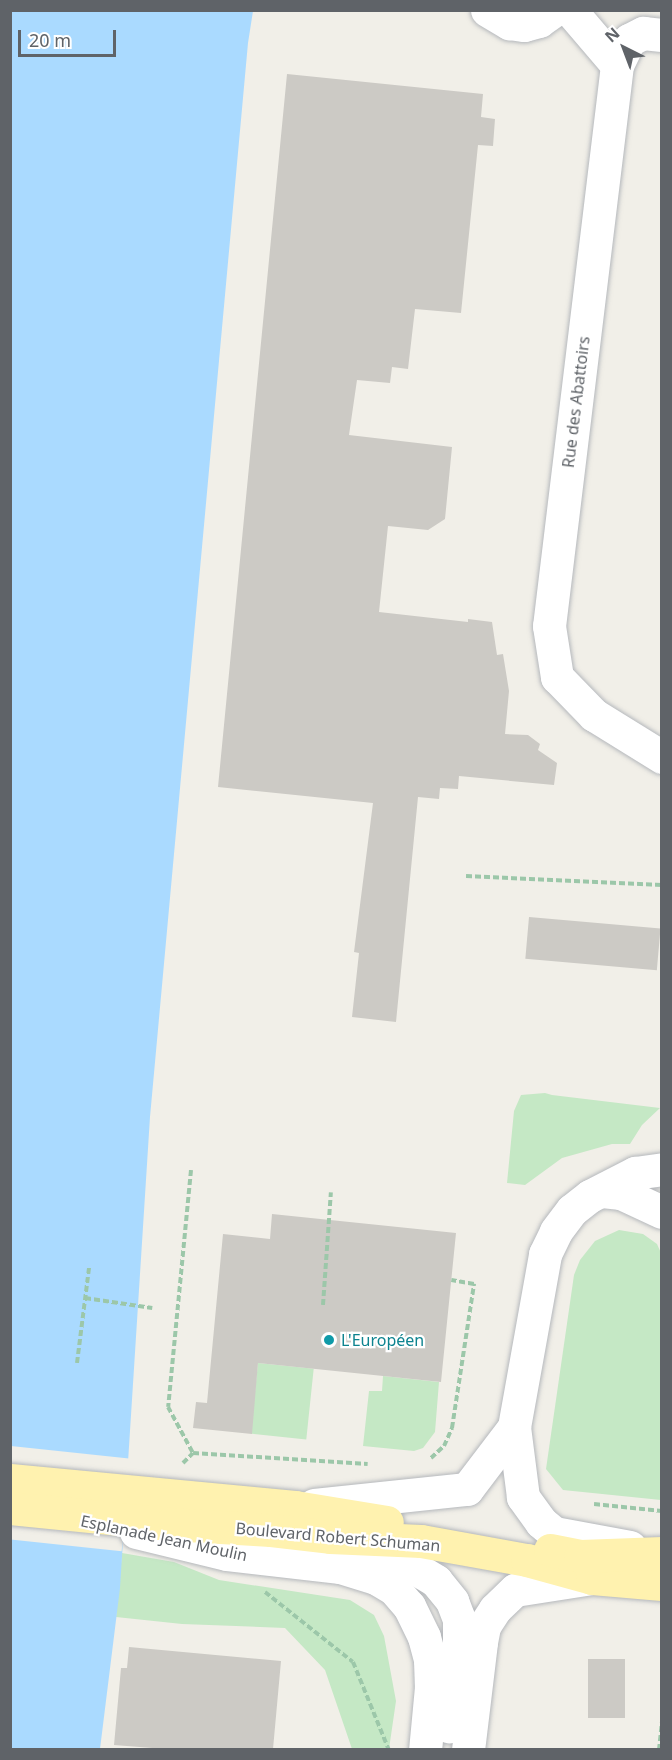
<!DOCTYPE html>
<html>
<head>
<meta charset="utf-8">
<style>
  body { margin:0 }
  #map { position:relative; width:672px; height:1760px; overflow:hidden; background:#f1efe8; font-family:"Noto Sans",sans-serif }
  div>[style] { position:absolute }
  .green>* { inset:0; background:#c5e8c5; transform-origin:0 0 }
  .water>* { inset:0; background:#aadaff }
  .pier>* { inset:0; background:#f1efe8; transform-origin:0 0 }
  .building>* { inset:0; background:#cccac5; transform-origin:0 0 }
  .path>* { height:4px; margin-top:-2px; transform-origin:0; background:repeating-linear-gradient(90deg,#9cc7a9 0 6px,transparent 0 9px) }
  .roads { filter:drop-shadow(0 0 2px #b5b8bc) drop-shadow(0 0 2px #b5b8bc) }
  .minor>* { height:33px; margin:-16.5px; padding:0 16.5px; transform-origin:16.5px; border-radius:16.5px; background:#fff }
  .major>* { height:33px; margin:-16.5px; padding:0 16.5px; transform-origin:16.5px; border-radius:16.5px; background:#fff2af }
  .dots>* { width:16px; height:16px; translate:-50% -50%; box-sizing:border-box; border:3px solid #fff; border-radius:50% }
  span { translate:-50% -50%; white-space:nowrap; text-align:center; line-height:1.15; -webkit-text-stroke:4.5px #fff; paint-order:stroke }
  .street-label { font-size:16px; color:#5f6368 }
  .culture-label { font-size:16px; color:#0d838f }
  .left { translate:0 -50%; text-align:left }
  .frame { position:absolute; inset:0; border:12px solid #5f6368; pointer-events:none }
  .north { position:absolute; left:594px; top:18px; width:60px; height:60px; -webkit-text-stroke:4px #fff; paint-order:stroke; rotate:318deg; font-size:16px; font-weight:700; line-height:24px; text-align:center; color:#5f6368 }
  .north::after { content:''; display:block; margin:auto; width:21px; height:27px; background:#5f6368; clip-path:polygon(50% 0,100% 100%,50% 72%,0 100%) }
  .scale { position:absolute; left:18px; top:30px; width:98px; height:27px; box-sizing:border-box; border:3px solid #5f6368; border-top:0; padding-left:8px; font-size:18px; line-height:21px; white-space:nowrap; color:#5f6368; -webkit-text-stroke:4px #fff; paint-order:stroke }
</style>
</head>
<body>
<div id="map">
  <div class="green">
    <div style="clip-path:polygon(545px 1093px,552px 1095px,660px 1108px,642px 1125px,630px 1144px,612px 1144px,562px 1158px,525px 1185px,507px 1183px,514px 1111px,521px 1095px)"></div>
    <div style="clip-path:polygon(619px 1230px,643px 1234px,657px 1244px,661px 1253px,661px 1500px,563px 1490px,546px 1469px,574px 1275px,580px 1260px,595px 1241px)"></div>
    <div style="left:258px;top:1363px;width:56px;height:71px;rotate:6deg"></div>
    <div style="clip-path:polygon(383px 1376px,439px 1382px,435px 1432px,423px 1448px,414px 1451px,363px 1446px,369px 1391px,382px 1391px)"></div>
    <div style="clip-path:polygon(122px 1553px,174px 1562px,219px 1580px,350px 1600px,374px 1615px,384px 1636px,396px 1701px,389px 1749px,352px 1749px,325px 1670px,285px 1628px,182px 1624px,116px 1617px)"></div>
  </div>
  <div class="water">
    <div style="clip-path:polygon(11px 11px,253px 11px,248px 43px,150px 1117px,120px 1588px,100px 1749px,11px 1750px)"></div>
  </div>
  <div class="pier">
    <div style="left:11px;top:1446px;width:121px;height:93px;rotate:6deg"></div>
  </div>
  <div class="building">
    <div style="clip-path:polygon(287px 74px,483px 94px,481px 117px,495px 119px,493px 146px,478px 145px,461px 313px,415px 309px,408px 369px,392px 367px,390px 383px,357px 380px,349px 435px,452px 447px,445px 519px,428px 530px,388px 526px,379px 612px,468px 622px,468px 619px,492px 622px,497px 655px,503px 654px,509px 691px,505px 734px,528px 735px,540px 744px,538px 750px,557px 763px,554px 785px,459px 776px,458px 789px,440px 788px,439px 799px,418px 797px,396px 1022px,352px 1017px,359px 953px,354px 952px,373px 803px,218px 787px)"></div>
    <div style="left:529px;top:917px;width:132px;height:42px;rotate:5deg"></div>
    <div style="clip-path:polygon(272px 1214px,456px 1233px,441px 1382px,258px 1363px,252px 1434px,193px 1428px,196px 1402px,207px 1403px,223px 1234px,270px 1239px)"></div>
    <div style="clip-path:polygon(129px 1647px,281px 1661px,273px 1749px,165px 1749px,114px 1745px,121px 1668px,127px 1668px)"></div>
    <div style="left:588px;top:1659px;width:37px;height:59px"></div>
  </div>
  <div class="path">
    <div style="left:466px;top:876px;width:196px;rotate:2.6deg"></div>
    <div style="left:191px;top:1170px;width:238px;rotate:95.5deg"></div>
    <div style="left:168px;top:1407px;width:52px;rotate:61.5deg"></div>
    <div style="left:193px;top:1453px;width:175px;rotate:3.6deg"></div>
    <div style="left:85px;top:1298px;width:68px;rotate:8.5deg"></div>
    <div style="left:323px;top:1305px;width:113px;rotate:-86deg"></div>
    <div style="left:77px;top:1363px;width:96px;rotate:-82.8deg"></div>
    <div style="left:431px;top:1458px;width:18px;rotate:-43deg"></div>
    <div style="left:444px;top:1446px;width:20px;rotate:-66deg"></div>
    <div style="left:452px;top:1428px;width:146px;rotate:-81.3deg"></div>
    <div style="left:474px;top:1284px;width:23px;rotate:-170deg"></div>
    <div style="left:183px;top:1463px;width:14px;rotate:-45deg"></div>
    <div style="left:594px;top:1504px;width:68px;rotate:5.9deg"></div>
    <div style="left:265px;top:1592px;width:112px;rotate:38.5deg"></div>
    <div style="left:353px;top:1662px;width:95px;rotate:67.8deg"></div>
    <div style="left:659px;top:1750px;width:31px;rotate:-84deg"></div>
  </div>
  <div class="roads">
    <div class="minor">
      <div style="left:487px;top:10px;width:26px;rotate:31deg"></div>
      <div style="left:509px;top:23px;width:15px;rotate:8deg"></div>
      <div style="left:524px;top:25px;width:16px;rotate:-15deg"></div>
      <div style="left:539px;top:21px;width:19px;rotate:-35deg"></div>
      <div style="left:570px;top:10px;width:72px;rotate:49.5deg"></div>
      <div style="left:617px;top:65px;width:565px;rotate:96.91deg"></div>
      <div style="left:549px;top:626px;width:52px;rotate:81.1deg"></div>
      <div style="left:557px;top:677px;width:53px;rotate:45.8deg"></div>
      <div style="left:594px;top:715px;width:80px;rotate:31.7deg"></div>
      <div style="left:617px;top:65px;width:28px;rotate:-64deg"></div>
      <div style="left:629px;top:40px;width:16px;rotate:-27deg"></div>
      <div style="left:643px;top:33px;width:19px;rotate:6deg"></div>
      <div style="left:602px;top:1191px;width:19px;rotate:6deg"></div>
      <div style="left:621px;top:1193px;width:45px;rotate:24.9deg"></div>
      <div style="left:314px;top:1505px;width:154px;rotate:-6deg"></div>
      <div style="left:467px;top:1489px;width:78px;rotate:-52.8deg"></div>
      <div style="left:136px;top:1532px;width:94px;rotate:13.6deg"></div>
      <div style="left:227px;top:1554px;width:114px;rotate:6.6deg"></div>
      <div style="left:340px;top:1567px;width:38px;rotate:17deg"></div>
      <div style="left:376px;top:1578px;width:21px;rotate:31deg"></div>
      <div style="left:394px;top:1589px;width:23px;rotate:49deg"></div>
      <div style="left:409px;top:1606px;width:34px;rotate:64deg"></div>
      <div style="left:424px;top:1637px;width:24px;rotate:75deg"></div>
      <div style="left:430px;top:1660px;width:27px;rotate:88deg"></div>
      <div style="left:431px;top:1687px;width:63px;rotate:95.4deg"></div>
      <div style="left:346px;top:1543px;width:71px;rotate:19.7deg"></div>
      <div style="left:413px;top:1567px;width:27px;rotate:31deg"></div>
      <div style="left:436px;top:1581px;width:26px;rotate:51deg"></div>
      <div style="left:452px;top:1601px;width:19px;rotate:69deg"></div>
      <div style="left:459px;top:1619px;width:25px;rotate:90deg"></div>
      <div style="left:459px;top:1644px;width:83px;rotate:97deg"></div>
      <div style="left:630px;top:1547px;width:77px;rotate:-169.6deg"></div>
      <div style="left:554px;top:1533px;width:17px;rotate:-140deg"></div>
      <div style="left:541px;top:1522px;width:31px;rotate:-126deg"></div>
      <div style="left:523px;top:1497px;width:71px;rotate:-97.3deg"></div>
      <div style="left:514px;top:1427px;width:176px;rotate:-79.8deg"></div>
      <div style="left:545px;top:1254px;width:25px;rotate:-64deg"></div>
      <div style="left:556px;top:1231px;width:26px;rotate:-53deg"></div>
      <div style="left:572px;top:1210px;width:23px;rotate:-38deg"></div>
      <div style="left:590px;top:1196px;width:51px;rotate:-27.1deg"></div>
      <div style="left:635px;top:1173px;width:27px;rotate:-8deg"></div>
      <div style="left:468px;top:1750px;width:109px;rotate:-83.1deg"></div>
      <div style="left:481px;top:1642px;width:16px;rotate:-79deg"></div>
      <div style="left:484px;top:1626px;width:20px;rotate:-57deg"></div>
      <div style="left:495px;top:1609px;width:28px;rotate:-44deg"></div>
      <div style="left:515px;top:1590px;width:78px;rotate:-8.9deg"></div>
    </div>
    <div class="major">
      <div style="left:10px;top:1480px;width:286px;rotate:5.4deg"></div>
      <div style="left:295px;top:1507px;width:93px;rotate:9.3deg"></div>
      <div style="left:10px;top:1508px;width:161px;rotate:5.7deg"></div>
      <div style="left:170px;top:1524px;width:101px;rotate:3.4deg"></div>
      <div style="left:271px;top:1530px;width:59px;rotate:6.8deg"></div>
      <div style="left:330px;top:1537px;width:91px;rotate:2.5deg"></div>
      <div style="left:421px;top:1541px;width:108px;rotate:10.2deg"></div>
      <div style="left:527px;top:1560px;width:67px;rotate:15.5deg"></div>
      <div style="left:592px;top:1578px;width:70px;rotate:4.9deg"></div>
      <div style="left:550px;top:1550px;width:31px;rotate:11deg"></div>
      <div style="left:580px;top:1556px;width:82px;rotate:-2.1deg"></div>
    </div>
  </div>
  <div class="dots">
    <div style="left:329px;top:1340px;background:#0f9aa8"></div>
  </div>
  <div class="street-label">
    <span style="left:576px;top:402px;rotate:-83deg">Rue des Abattoirs</span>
    <span style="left:338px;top:1537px;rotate:5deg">Boulevard Robert Schuman</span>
    <span style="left:164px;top:1538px;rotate:12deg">Esplanade Jean Moulin</span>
  </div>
  <div class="culture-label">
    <span class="left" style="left:341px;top:1340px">L'Européen</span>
  </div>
  <div class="frame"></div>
  <div class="north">N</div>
  <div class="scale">20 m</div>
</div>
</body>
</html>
